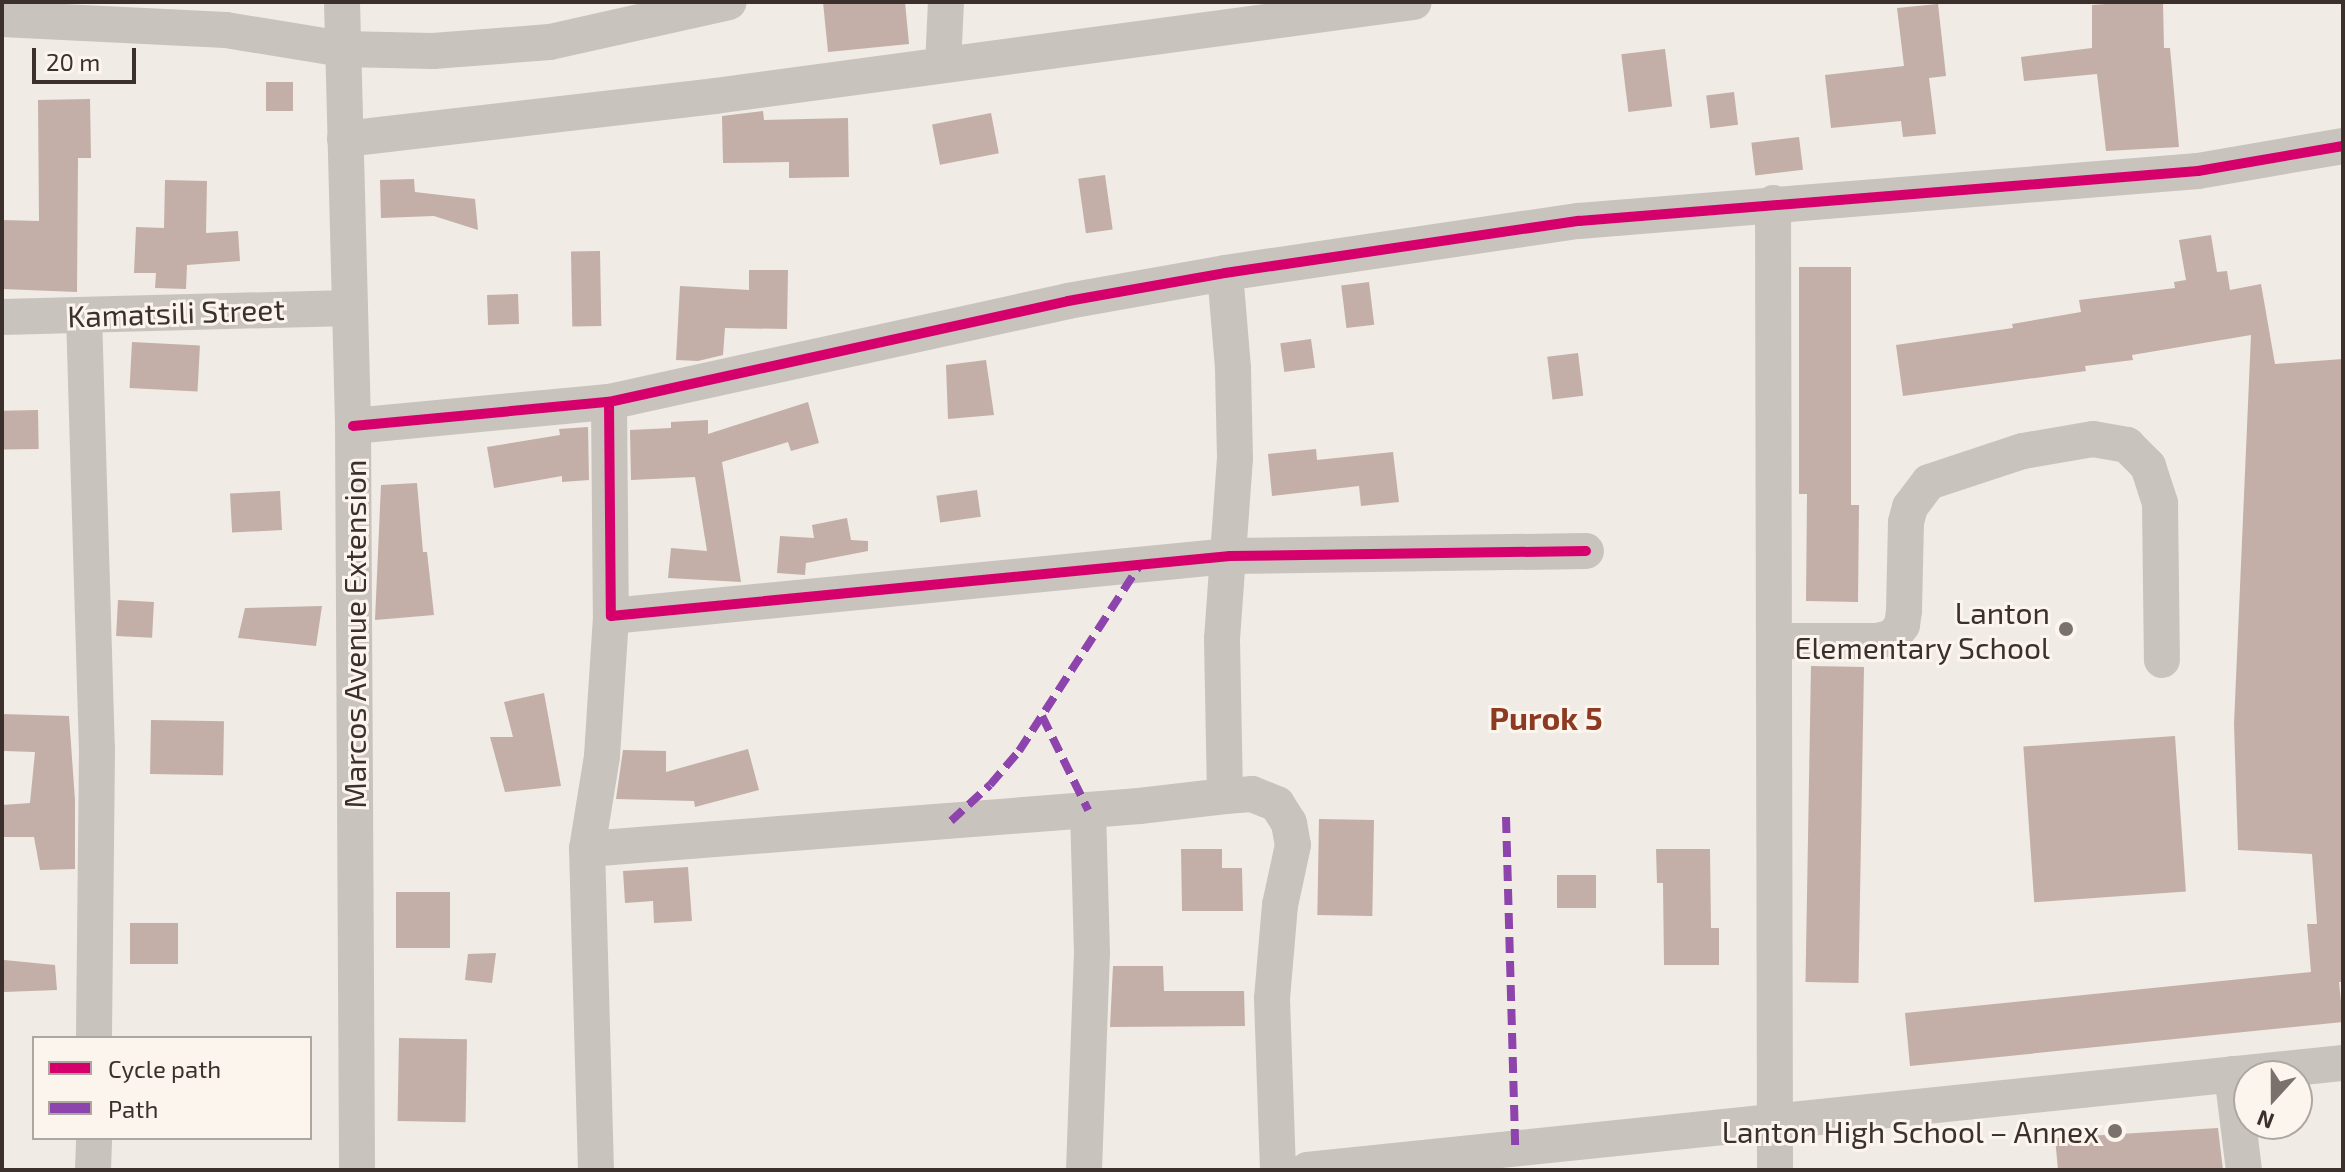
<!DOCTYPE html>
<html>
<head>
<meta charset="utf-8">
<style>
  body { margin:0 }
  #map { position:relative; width:2345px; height:1172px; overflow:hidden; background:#f0ebe5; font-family:"Exo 2",sans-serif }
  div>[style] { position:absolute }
  .building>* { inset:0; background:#c3afa7; transform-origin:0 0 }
  .minor>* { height:36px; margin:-18px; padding:0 18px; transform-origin:18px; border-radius:18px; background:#c9c3be }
  .quiet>* { height:8px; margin-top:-4px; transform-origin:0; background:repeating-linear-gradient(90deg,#8e44ad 0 16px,transparent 0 24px) }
  .cycleway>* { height:10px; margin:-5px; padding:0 5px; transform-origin:5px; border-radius:5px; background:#d6006c }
  .dots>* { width:22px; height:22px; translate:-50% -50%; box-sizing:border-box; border:4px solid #fbf5ee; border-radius:50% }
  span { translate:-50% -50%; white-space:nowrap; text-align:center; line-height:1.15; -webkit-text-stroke:6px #fbf5ee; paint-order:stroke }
  .street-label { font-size:30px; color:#3b302b }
  .poi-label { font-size:30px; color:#3b302b }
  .right { translate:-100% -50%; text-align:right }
  .neighbourhood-label { font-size:32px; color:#8c3b22; font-weight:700 }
  .frame { position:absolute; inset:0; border:4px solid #3b302b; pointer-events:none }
  .legend { position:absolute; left:32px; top:1036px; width:280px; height:104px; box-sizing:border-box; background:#fbf5ee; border:2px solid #aea6a0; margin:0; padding:10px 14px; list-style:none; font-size:24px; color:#3b302b }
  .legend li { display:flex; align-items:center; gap:16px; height:40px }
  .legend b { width:40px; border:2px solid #aea6a0 }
  .north { position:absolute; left:2233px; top:1060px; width:80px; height:80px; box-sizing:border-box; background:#fbf5ee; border:2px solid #aea6a0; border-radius:50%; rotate:201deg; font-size:22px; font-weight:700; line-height:32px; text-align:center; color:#3b302b }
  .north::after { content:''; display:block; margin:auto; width:28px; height:36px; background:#7a716c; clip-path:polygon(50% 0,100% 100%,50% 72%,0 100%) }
  .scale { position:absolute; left:32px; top:48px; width:104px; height:36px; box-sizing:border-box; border:4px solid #3b302b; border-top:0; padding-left:10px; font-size:24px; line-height:28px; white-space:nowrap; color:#3b302b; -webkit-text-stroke:6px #fbf5ee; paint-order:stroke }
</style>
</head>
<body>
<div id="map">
  <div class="building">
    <div style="clip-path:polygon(823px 2px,905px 2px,909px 44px,828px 52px)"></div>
    <div style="clip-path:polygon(2134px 2px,2163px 2px,2164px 48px,2170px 48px,2179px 147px,2106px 151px,2097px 74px,2024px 81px,2021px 57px,2092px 48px,2092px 5px)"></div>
    <div style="clip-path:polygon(1938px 4px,1946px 76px,1929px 78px,1936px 134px,1903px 137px,1901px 121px,1831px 128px,1825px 75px,1904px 66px,1897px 8px)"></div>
    <div style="left:1665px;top:49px;width:58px;height:44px;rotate:83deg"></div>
    <div style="left:266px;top:82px;width:27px;height:29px"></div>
    <div style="left:1734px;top:92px;width:33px;height:28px;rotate:83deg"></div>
    <div style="clip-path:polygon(90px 99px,91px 158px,78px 158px,77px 292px,2px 289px,2px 220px,39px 221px,38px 100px)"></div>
    <div style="clip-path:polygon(763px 111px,764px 120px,848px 118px,849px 177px,789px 178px,789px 162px,723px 163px,722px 116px)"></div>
    <div style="left:991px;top:113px;width:41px;height:60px;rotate:79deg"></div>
    <div style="left:1799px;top:137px;width:33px;height:48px;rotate:83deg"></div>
    <div style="left:1105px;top:175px;width:55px;height:27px;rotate:82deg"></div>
    <div style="clip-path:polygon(414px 179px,415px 192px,475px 199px,478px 230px,434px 216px,381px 218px,380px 180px)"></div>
    <div style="clip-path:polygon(165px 180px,207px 181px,206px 233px,238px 231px,240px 261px,187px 265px,186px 289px,155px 288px,156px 273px,134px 273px,136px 227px,164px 228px)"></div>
    <div style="clip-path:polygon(2211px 235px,2217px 272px,2227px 271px,2230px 290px,2261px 284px,2275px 364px,2343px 359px,2343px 982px,2339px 982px,2343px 1022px,1910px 1066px,1905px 1013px,2311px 972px,2307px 924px,2317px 924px,2312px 854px,2238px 850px,2234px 724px,2251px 335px,2132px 355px,2133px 360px,2085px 366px,2086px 371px,1903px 396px,1896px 345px,2013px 328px,2012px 324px,2081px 312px,2079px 300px,2175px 288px,2174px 282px,2186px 280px,2179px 240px)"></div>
    <div style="left:600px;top:251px;width:75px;height:29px;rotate:89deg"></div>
    <div style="clip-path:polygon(1799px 267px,1851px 267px,1851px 505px,1859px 505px,1858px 602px,1806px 601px,1807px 494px,1799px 494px)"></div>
    <div style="clip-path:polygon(749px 270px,788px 270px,787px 329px,725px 328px,723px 355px,698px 361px,676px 360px,680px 286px,749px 290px)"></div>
    <div style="left:1369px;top:282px;width:43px;height:28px;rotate:83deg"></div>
    <div style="left:518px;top:294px;width:30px;height:31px;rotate:88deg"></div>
    <div style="left:1311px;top:339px;width:29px;height:31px;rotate:82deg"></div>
    <div style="left:132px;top:342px;width:68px;height:46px;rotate:3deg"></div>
    <div style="left:1578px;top:353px;width:43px;height:31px;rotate:83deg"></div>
    <div style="clip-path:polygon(986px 360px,994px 415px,948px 419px,946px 365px)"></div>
    <div style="clip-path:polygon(808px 402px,819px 443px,791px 451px,788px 442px,722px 462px,741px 582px,668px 578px,671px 548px,707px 551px,695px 477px,631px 480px,630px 430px,671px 428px,671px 422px,708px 420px,708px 434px)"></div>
    <div style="left:38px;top:410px;width:39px;height:36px;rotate:89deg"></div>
    <div style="clip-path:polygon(588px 427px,589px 480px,562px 482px,562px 476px,494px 488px,487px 447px,560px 435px,559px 429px)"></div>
    <div style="clip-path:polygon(1316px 449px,1317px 460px,1393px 452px,1399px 502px,1361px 506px,1359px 486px,1272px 496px,1268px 454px)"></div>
    <div style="clip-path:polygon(417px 483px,423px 552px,427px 552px,434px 615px,375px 620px,381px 485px)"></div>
    <div style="left:977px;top:490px;width:27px;height:41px;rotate:82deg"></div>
    <div style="left:280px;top:491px;width:39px;height:50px;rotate:87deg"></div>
    <div style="clip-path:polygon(847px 518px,851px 540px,868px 541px,868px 551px,806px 563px,805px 575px,777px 573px,780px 536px,814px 538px,812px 525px)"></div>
    <div style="left:118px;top:600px;width:36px;height:36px;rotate:3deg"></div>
    <div style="clip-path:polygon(322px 606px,316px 646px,238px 638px,245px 608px)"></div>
    <div style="left:1811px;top:666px;width:53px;height:316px;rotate:1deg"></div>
    <div style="clip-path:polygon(544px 693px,561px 786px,505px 792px,490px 737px,513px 737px,504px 702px)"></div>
    <div style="clip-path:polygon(2px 714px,69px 716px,75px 800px,75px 869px,40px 870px,34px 837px,2px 837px,2px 805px,30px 803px,35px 752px,4px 751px)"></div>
    <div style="left:151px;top:720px;width:73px;height:54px;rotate:1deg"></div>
    <div style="left:2175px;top:736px;width:156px;height:152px;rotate:86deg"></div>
    <div style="clip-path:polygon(748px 749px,759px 790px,695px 807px,694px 801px,616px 799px,623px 750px,666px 751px,666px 772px)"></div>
    <div style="left:1374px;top:820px;width:96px;height:55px;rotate:91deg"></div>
    <div style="clip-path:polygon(1181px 849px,1222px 849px,1222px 868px,1242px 868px,1243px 911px,1182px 911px)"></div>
    <div style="clip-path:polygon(1656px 849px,1710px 849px,1711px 928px,1719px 928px,1719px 965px,1664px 965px,1663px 883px,1657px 883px)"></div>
    <div style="clip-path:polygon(688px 867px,692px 921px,654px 923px,653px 901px,625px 903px,623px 871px)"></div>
    <div style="left:1557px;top:875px;width:39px;height:33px"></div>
    <div style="left:396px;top:892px;width:54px;height:56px"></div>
    <div style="left:130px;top:923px;width:48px;height:41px"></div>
    <div style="clip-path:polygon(496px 953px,492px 983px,465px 980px,468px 954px)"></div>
    <div style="clip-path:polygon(4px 960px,55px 965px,57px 990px,4px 992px)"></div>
    <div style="clip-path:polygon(1113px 966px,1163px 966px,1164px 991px,1244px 991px,1245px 1026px,1110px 1027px)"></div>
    <div style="left:399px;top:1038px;width:68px;height:83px;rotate:1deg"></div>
    <div style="clip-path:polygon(2218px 1128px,2223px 1170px,2058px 1170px,2055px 1138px)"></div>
  </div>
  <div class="minor">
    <div style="left:342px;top:2px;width:424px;rotate:88.5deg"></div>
    <div style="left:353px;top:426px;width:744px;rotate:89.69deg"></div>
    <div style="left:2px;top:19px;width:224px;rotate:2.8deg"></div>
    <div style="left:226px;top:30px;width:118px;rotate:9.3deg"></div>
    <div style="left:342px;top:49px;width:91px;rotate:1.3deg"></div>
    <div style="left:433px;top:51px;width:117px;rotate:-4.4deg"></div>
    <div style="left:550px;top:42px;width:183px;rotate:-12.6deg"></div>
    <div style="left:943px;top:65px;width:63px;rotate:-87.3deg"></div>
    <div style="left:345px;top:139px;width:372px;rotate:-6.6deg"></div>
    <div style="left:715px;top:96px;width:705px;rotate:-7.66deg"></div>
    <div style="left:1773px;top:203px;width:967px;rotate:89.88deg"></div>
    <div style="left:84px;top:315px;width:434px;rotate:88.3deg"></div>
    <div style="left:97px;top:749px;width:289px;rotate:90.6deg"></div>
    <div style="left:2px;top:317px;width:348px;rotate:-1.5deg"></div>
    <div style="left:609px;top:402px;width:214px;rotate:89.5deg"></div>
    <div style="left:611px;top:616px;width:622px;rotate:-5.54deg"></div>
    <div style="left:1230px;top:556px;width:356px;rotate:-0.8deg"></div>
    <div style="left:353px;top:426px;width:257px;rotate:-5.4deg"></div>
    <div style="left:609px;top:402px;width:470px;rotate:-12.4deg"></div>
    <div style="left:1068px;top:301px;width:159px;rotate:-10.1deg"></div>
    <div style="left:1225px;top:273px;width:358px;rotate:-8.4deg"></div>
    <div style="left:1579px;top:221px;width:621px;rotate:-4.62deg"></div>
    <div style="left:2198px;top:171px;width:147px;rotate:-9.8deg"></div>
    <div style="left:1774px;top:641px;width:104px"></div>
    <div style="left:1878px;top:641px;width:16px;rotate:-15deg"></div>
    <div style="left:1893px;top:637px;width:15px;rotate:-53deg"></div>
    <div style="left:1902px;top:625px;width:15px;rotate:-82deg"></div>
    <div style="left:1904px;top:610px;width:88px;rotate:-88.7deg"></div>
    <div style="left:1906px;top:522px;width:16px;rotate:-75deg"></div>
    <div style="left:1910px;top:507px;width:31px;rotate:-53deg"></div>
    <div style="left:1929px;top:482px;width:99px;rotate:-18.3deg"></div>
    <div style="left:2023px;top:451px;width:71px;rotate:-9.7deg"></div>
    <div style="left:2093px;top:439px;width:35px;rotate:10deg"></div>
    <div style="left:2127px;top:445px;width:30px;rotate:45deg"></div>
    <div style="left:2148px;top:466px;width:39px;rotate:72deg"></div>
    <div style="left:2160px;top:503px;width:157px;rotate:89.3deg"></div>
    <div style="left:1225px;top:796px;width:27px;rotate:-4deg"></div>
    <div style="left:1252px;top:794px;width:27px;rotate:22deg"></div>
    <div style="left:1277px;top:804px;width:22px;rotate:58deg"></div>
    <div style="left:1289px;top:823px;width:22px;rotate:80deg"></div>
    <div style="left:1293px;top:845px;width:61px;rotate:102.2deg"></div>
    <div style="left:1280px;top:905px;width:94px;rotate:94.9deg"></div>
    <div style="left:1272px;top:999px;width:171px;rotate:88deg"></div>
    <div style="left:587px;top:849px;width:554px;rotate:-4.45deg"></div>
    <div style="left:1139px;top:806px;width:87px;rotate:-6.6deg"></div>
    <div style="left:1225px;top:796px;width:157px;rotate:-91.1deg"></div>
    <div style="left:1222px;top:639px;width:181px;rotate:-85.9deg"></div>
    <div style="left:1235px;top:458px;width:90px;rotate:-91.3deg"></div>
    <div style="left:1233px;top:368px;width:95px;rotate:-94.8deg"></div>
    <div style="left:2232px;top:1074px;width:97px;rotate:82.9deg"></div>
    <div style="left:93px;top:1170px;width:32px;rotate:-88deg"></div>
    <div style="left:596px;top:1170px;width:321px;rotate:-91.6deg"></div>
    <div style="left:587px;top:849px;width:94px;rotate:-80.8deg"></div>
    <div style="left:602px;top:756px;width:140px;rotate:-86.3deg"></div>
    <div style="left:1084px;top:1170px;width:217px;rotate:-87.9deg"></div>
    <div style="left:1092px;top:953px;width:143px;rotate:-91.6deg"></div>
    <div style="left:1307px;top:1170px;width:1042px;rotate:-5.9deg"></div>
  </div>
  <div class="quiet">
    <div style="left:1042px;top:716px;width:105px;rotate:63.9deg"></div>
    <div style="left:1506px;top:817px;width:332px;rotate:88.4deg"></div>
    <div style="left:951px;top:821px;width:53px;rotate:-42.7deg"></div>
    <div style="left:990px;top:785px;width:45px;rotate:-49.5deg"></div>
    <div style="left:1019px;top:751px;width:222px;rotate:-57deg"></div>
  </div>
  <div class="cycleway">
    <div style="left:609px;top:402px;width:214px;rotate:89.5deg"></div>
    <div style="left:611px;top:616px;width:622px;rotate:-5.54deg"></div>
    <div style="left:1230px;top:556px;width:356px;rotate:-0.8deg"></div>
    <div style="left:353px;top:426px;width:257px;rotate:-5.4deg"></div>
    <div style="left:609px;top:402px;width:470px;rotate:-12.4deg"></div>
    <div style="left:1068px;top:301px;width:159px;rotate:-10.1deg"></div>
    <div style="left:1225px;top:273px;width:358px;rotate:-8.4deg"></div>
    <div style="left:1579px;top:221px;width:621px;rotate:-4.62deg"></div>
    <div style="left:2198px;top:171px;width:147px;rotate:-9.8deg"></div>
  </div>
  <div class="dots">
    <div style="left:2066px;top:629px;background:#7a716c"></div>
    <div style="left:2115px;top:1131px;background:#7a716c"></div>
  </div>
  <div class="street-label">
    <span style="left:176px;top:312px;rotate:-2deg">Kamatsili Street</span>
    <span style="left:354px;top:634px;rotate:-90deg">Marcos Avenue Extension</span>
  </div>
  <div class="poi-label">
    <span class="right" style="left:2050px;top:629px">Lanton<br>Elementary School</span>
    <span class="right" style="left:2099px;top:1131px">Lanton High School – Annex</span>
  </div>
  <div class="neighbourhood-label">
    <span style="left:1546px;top:717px">Purok 5</span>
  </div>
  <div class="frame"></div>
  <ul class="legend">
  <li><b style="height:10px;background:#d6006c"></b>Cycle path</li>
  <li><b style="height:10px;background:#8e44ad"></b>Path</li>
  </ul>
  <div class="north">N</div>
  <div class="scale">20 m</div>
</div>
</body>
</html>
